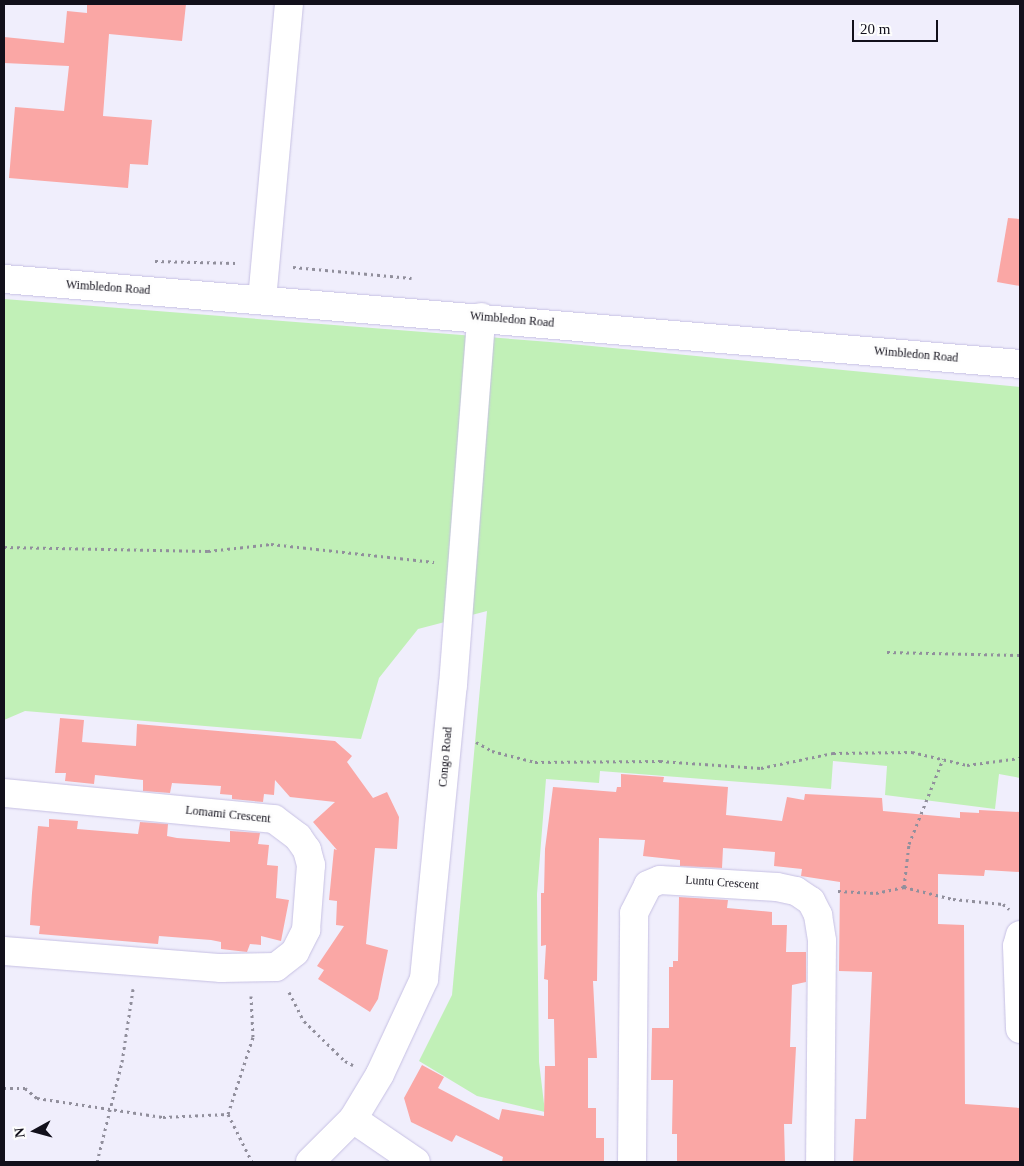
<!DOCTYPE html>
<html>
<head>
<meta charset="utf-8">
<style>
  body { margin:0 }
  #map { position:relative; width:1024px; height:1166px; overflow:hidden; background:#f0eefc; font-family:"Times New Roman",serif }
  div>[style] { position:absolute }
  .green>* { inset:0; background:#c1f0b7 }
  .building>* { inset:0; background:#faa7a5 }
  .path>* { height:3px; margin-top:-1.5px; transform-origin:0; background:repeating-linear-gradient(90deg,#918f9c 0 2.5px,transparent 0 6.5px) }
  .roads { filter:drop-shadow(0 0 1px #c6c0e3) drop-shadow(0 0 1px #c6c0e3) }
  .minor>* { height:28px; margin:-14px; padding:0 14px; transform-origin:14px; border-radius:14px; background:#fff }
  .major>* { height:28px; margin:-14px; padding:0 14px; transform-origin:14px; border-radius:14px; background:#fff }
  span { translate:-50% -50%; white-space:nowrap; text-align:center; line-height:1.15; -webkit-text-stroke:5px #fdfdfd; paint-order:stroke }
  .street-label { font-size:12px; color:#12101b }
  .frame { position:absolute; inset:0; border:5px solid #12101b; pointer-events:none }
  .north { position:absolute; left:10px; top:1106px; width:50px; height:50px; -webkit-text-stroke:4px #fdfdfd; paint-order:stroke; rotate:263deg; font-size:14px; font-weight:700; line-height:20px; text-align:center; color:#12101b }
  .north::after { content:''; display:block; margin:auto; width:18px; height:22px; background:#12101b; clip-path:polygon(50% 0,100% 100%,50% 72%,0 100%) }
  .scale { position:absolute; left:852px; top:20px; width:86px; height:22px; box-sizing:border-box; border:2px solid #12101b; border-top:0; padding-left:6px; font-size:15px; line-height:18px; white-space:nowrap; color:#12101b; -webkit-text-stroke:4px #fdfdfd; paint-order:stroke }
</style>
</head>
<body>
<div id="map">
  <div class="green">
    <div style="clip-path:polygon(4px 299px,550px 342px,1020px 387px,1020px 778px,999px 774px,995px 809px,885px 795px,887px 766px,833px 761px,831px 789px,600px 771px,599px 783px,546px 779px,537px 894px,539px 1062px,545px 1112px,477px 1096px,419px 1061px,452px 995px,487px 611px,418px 629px,379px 678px,361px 739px,25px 711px,4px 720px)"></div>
  </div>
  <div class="building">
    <div style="clip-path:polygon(87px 4px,186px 4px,182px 41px,109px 34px,103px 116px,152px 120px,148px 165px,130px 164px,128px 188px,9px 178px,15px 107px,64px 111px,69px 66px,4px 63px,4px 37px,64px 43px,67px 11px,87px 13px)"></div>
    <div style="clip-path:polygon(1008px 218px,1020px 219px,1020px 286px,997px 282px)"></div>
    <div style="clip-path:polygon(60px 718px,84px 720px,82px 742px,136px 746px,137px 724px,335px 741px,352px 756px,347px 762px,373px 798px,387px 792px,399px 817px,397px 849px,375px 848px,366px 944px,388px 950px,378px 999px,370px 1012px,318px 979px,324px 970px,317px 966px,344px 926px,336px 925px,337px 901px,329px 900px,334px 849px,337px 850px,313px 822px,335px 802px,290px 797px,275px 780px,274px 795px,264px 794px,263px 802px,232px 799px,232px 795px,220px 794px,221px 786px,172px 783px,170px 793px,143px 791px,143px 780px,95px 775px,94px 784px,65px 781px,66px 773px,55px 773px)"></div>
    <div style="clip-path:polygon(621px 774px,664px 777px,663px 782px,728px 787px,726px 815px,782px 821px,787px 797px,804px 800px,805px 794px,882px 798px,883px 811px,960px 818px,960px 812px,979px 813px,979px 810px,1020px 812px,1020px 872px,985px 870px,984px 876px,938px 874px,938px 924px,964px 925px,965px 1104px,1020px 1108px,1020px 1162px,853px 1162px,855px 1119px,866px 1119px,872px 972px,839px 971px,840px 882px,801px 876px,802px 869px,774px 866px,775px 852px,751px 850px,723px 848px,722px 868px,680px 866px,680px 860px,643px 856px,645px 840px,599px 838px,597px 981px,593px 981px,597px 1058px,588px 1058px,588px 1108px,596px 1108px,596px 1138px,604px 1138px,604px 1162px,502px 1162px,503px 1157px,456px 1135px,452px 1142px,411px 1122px,404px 1098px,422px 1065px,444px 1077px,438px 1088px,499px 1120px,502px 1109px,544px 1116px,545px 1066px,555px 1066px,554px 1019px,548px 1019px,548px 980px,544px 979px,546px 945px,541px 946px,541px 893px,544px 893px,545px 849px,553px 787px,616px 792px,617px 787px,621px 787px)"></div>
    <div style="clip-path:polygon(49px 819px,78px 821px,77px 829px,138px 834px,140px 822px,168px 824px,167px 836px,177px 838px,230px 842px,230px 831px,260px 833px,258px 844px,269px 845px,267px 865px,278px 866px,276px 898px,289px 900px,281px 941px,261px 936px,261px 945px,250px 944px,247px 952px,221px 949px,221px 942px,211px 940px,159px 936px,158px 944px,39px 934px,40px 926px,30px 925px,32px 893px,38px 826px,49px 827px)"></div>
    <div style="clip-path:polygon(679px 897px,728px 900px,727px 908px,772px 912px,772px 925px,787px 925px,786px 952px,806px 952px,806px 982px,792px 985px,790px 1047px,796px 1047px,792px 1124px,784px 1124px,785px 1162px,677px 1162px,677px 1134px,672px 1134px,673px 1080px,651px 1080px,652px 1028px,669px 1028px,669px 967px,673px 967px,673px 961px,678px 961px)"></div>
  </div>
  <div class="path">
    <div style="left:155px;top:261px;width:81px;rotate:1.4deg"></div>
    <div style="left:293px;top:267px;width:119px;rotate:5.3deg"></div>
    <div style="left:4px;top:547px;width:204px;rotate:1.1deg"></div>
    <div style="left:208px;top:551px;width:63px;rotate:-6.3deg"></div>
    <div style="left:271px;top:544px;width:164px;rotate:6.3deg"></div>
    <div style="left:887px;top:652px;width:133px;rotate:1.3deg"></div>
    <div style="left:476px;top:742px;width:18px;rotate:29deg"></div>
    <div style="left:492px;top:751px;width:44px;rotate:14.3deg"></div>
    <div style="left:535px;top:762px;width:125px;rotate:-0.5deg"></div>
    <div style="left:660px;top:761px;width:101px;rotate:4deg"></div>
    <div style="left:761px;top:768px;width:74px;rotate:-11.8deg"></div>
    <div style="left:833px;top:753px;width:79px;rotate:-0.7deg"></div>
    <div style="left:912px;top:752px;width:57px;rotate:13.3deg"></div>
    <div style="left:967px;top:765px;width:53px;rotate:-7.5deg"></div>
    <div style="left:904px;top:887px;width:50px;rotate:13.8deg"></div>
    <div style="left:953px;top:899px;width:50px;rotate:5.7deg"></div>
    <div style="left:1003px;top:904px;width:8px;rotate:40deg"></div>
    <div style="left:838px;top:891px;width:38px;rotate:3deg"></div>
    <div style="left:876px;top:893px;width:29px;rotate:-12deg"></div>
    <div style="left:904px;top:887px;width:43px;rotate:-83.4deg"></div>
    <div style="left:909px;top:844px;width:92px;rotate:-68.2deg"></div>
    <div style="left:289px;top:992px;width:33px;rotate:63deg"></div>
    <div style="left:304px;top:1021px;width:57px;rotate:44.3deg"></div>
    <div style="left:345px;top:1061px;width:9px;rotate:27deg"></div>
    <div style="left:4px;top:1088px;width:21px"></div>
    <div style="left:25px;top:1088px;width:16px;rotate:40deg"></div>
    <div style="left:37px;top:1098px;width:127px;rotate:8.6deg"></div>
    <div style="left:163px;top:1117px;width:65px;rotate:-2.6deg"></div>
    <div style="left:228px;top:1114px;width:81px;rotate:-72deg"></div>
    <div style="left:253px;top:1037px;width:41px;rotate:-92.8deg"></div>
    <div style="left:228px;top:1114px;width:54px;rotate:63.4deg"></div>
    <div style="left:97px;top:1162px;width:103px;rotate:-76deg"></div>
    <div style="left:122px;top:1062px;width:74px;rotate:-81.4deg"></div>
  </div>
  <div class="roads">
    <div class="minor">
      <div style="left:262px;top:300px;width:297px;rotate:-84.8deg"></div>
      <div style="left:1020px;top:935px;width:11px;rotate:105deg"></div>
      <div style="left:1017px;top:946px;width:83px;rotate:87.9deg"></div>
      <div style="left:4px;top:951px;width:218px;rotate:4.5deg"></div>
      <div style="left:221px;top:968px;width:55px;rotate:-1deg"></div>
      <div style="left:276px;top:967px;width:24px;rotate:-38deg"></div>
      <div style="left:295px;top:952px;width:25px;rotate:-63deg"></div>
      <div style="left:306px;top:930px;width:65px;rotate:-85.6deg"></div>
      <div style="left:311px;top:865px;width:16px;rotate:-105deg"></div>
      <div style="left:307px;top:850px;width:16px;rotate:-125deg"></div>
      <div style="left:298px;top:837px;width:30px;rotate:-143deg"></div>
      <div style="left:274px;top:819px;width:271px;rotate:-174.5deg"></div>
      <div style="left:353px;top:1119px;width:76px;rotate:34.3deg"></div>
      <div style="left:310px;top:1162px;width:61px;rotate:-45deg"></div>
      <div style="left:353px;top:1119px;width:52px;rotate:-59deg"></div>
      <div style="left:380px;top:1074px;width:105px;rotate:-65.1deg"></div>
      <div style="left:424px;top:979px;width:295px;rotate:-84.4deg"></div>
      <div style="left:453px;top:685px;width:369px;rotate:-85.6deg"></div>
      <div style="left:632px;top:1162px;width:249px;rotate:-89.5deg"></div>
      <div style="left:634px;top:913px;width:31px;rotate:-63deg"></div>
      <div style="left:648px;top:885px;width:13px;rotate:-23deg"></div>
      <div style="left:660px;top:880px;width:117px;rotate:3.4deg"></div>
      <div style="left:777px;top:887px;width:19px;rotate:12deg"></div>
      <div style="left:796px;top:891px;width:18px;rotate:34deg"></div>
      <div style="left:811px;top:901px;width:16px;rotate:63deg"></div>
      <div style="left:818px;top:915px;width:26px;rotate:81deg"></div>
      <div style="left:822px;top:941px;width:221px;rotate:90.5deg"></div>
    </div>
    <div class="major">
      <div style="left:4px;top:279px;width:1020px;rotate:4.78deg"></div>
    </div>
  </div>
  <div class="street-label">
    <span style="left:108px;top:288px;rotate:4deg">Wimbledon Road</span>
    <span style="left:512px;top:320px;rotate:5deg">Wimbledon Road</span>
    <span style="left:916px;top:355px;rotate:5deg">Wimbledon Road</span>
    <span style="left:446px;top:757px;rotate:-85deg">Congo Road</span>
    <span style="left:228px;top:815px;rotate:6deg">Lomami Crescent</span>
    <span style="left:722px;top:883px;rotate:4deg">Luntu Crescent</span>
  </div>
  <div class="frame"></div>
  <div class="north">N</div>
  <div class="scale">20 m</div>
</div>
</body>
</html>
